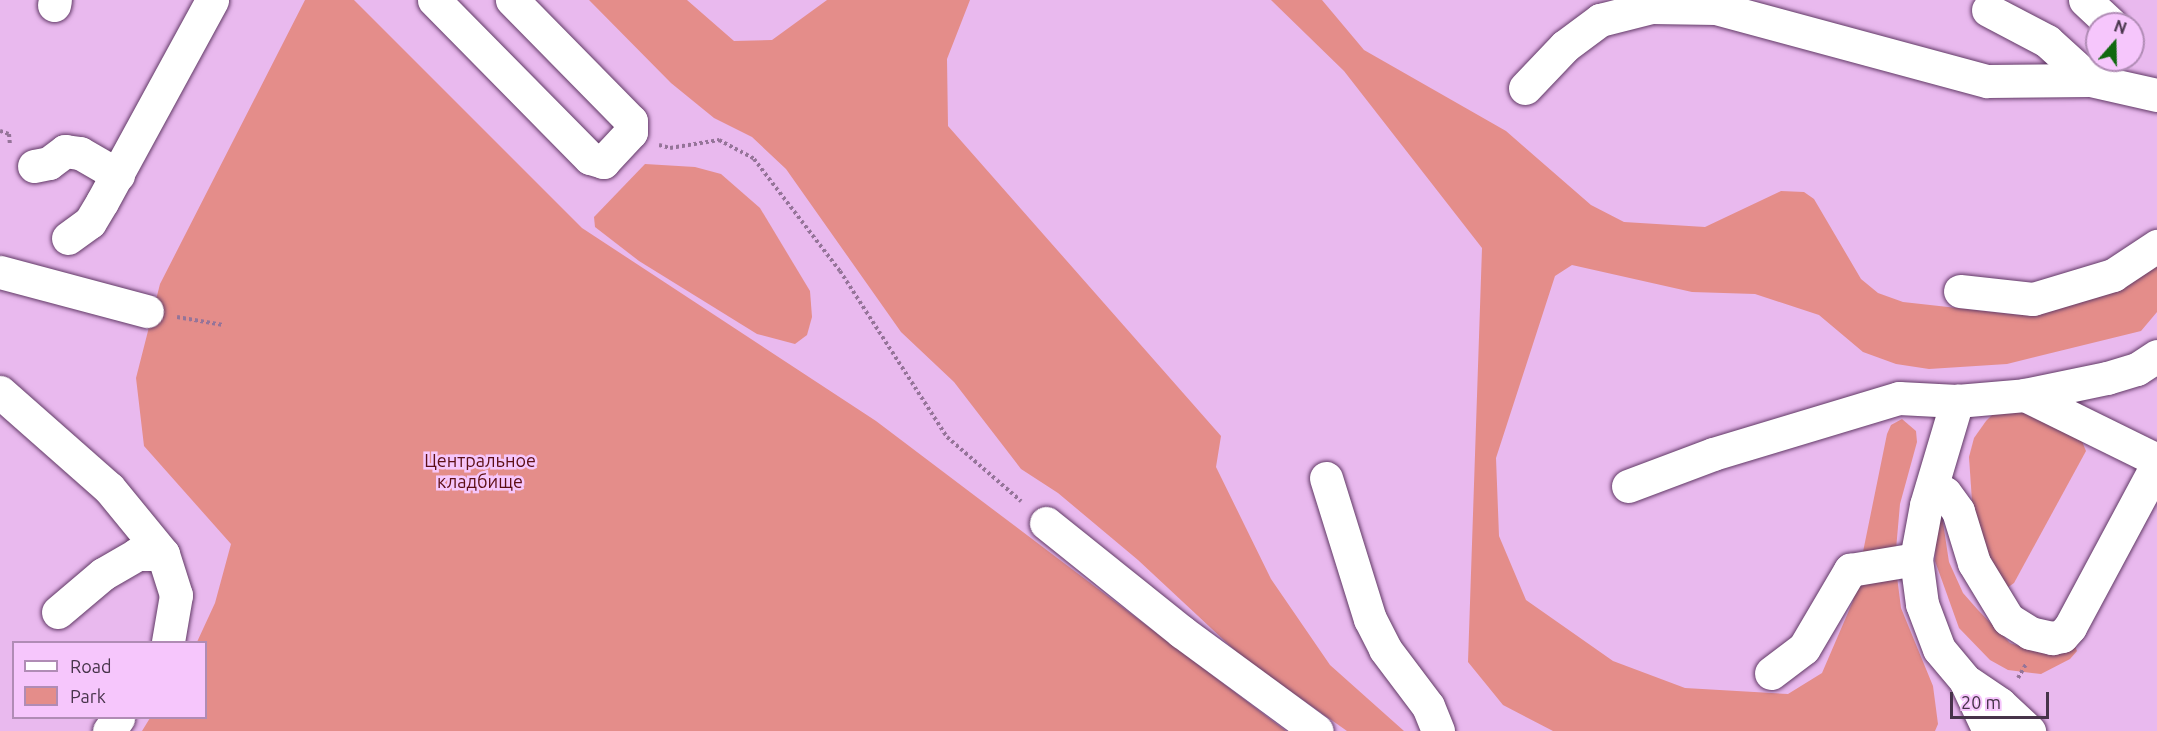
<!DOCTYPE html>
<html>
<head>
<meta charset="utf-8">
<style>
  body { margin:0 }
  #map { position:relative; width:2157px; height:731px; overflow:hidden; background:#e9b9ee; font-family:Ubuntu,sans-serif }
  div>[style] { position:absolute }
  .green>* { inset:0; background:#e48d8a }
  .path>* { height:4px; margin-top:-2px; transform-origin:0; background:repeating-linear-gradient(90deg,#957499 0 3px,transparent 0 6px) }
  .roads { filter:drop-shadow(0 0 2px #613966) drop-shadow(0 0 2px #613966) }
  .minor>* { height:33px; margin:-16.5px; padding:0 16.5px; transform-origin:16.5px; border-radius:16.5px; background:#fff }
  span { translate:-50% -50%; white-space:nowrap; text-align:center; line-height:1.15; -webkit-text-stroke:5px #f6c6fc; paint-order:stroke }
  .park-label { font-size:18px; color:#5c0f15 }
  .legend { position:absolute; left:12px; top:641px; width:195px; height:78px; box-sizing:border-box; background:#f6c6fc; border:2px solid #b08cb5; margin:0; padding:8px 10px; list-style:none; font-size:18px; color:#47344a }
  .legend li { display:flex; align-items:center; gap:12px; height:30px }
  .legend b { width:30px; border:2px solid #b08cb5 }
  .north { position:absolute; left:2085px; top:12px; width:60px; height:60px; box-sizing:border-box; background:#f6c6fc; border:2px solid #b08cb5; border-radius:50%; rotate:20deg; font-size:16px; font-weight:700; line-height:24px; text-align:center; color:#47344a }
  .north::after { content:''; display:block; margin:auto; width:21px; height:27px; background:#116910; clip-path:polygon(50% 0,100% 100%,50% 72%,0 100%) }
  .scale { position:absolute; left:1950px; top:692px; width:99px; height:27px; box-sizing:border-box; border:3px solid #47344a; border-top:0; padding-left:8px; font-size:18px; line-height:21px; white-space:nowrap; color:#47344a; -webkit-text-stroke:4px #f6c6fc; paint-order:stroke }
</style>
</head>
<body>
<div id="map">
  <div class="green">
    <div style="clip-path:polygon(305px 0,354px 0,582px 228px,876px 421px,1286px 731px,142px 731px,150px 718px,206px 718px,206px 642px,197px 642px,215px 603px,231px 544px,144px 446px,136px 378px,160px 284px)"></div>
    <div style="clip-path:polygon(589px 0,687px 0,734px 41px,772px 40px,827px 0,970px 0,947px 59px,948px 126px,1221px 436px,1216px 467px,1271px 579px,1330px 665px,1404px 731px,1347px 731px,1242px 657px,1138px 560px,1058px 493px,1021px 469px,954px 382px,901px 332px,786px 169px,752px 137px,714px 118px,671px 83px)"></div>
    <div style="clip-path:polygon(1271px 0,1322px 0,1364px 50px,1506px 131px,1591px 205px,1624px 222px,1705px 227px,1781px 191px,1804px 192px,1814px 199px,1861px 279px,1878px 293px,1903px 302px,2020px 315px,2116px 291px,2157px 261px,2157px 312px,2141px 331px,2007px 364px,1929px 369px,1896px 364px,1863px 352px,1819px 315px,1755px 294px,1692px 292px,1572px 265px,1555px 276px,1496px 458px,1499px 536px,1526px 600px,1613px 661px,1685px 688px,1788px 694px,1822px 673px,1853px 601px,1887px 434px,1891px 425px,1902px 419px,1916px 431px,1917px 442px,1900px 504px,1895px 561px,1901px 608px,1933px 686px,1938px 724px,1935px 731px,1553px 731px,1503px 705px,1468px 662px,1482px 248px,1344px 71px)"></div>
    <div style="clip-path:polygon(645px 164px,695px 167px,721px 174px,760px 208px,810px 291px,812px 317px,807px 335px,795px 344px,757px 334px,639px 261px,595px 227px,594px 217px)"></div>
    <div style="clip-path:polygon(2012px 407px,2081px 439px,2086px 451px,2014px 583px,2007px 588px,1986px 572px,1972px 501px,1969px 457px,1974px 438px,1986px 421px,1998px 409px)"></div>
    <div style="clip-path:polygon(1937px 514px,1942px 516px,1949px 562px,1963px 593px,1978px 610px,2010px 643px,2034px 651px,2075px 646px,2077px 651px,2070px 659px,2041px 674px,2008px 670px,1990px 660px,1959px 628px,1935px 561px)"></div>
  </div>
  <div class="path">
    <div style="left:0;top:131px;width:9px;rotate:18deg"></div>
    <div style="left:9px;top:134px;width:11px;rotate:85deg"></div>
    <div style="left:659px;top:145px;width:11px;rotate:15deg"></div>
    <div style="left:670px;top:148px;width:50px;rotate:-9.3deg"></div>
    <div style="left:719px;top:140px;width:40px;rotate:28deg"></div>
    <div style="left:754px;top:159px;width:141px;rotate:52.5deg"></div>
    <div style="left:840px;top:271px;width:197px;rotate:57.2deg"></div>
    <div style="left:947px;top:437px;width:98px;rotate:40.9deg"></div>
    <div style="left:177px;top:317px;width:47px;rotate:9.9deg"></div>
    <div style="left:2018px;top:678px;width:16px;rotate:-60deg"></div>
  </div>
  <div class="roads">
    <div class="minor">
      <div style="left:434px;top:0;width:222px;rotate:45.4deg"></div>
      <div style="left:590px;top:158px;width:14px;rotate:17deg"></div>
      <div style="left:603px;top:162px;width:41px;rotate:-47deg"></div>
      <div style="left:631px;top:132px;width:11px;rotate:-90deg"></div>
      <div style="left:631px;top:121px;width:170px;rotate:-134.5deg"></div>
      <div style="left:2085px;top:0;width:35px;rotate:43deg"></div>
      <div style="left:54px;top:5px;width:5px;rotate:-79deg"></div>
      <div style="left:1988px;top:10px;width:67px;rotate:27.7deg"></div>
      <div style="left:2047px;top:41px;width:58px;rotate:42.2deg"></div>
      <div style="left:1525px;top:88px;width:58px;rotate:-46.4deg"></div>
      <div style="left:1565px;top:46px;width:44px;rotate:-36.6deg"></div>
      <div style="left:1600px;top:20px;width:53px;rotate:-14.3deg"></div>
      <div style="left:1651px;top:7px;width:65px;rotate:0.9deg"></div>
      <div style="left:1716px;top:8px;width:281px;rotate:15.1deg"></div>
      <div style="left:1987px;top:81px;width:103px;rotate:-0.6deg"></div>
      <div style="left:2090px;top:80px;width:69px;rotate:12.6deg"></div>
      <div style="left:34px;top:166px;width:15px;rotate:-11deg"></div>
      <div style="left:49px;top:163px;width:20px;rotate:-37deg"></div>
      <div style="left:65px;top:151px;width:15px;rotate:8deg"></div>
      <div style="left:80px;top:153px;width:44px;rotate:30.1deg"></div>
      <div style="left:68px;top:238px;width:27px;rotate:-36deg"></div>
      <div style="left:90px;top:222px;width:23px;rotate:-59deg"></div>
      <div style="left:102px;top:202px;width:230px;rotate:-61.4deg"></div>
      <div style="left:0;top:272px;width:152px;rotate:14.9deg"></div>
      <div style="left:1960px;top:291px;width:73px;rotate:6.3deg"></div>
      <div style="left:2033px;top:299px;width:84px;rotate:-16.7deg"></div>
      <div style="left:2113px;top:275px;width:53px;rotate:-33.4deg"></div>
      <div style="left:0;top:392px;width:145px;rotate:41.4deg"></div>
      <div style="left:109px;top:488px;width:85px;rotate:50.7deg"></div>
      <div style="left:2025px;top:395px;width:147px;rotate:26.2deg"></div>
      <div style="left:1326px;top:478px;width:148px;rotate:72.7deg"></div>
      <div style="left:1370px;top:619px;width:34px;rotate:63deg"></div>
      <div style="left:1385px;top:649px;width:71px;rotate:53deg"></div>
      <div style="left:1428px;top:706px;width:27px;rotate:68deg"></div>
      <div style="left:1628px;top:486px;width:91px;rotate:-20.6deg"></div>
      <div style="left:1713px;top:454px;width:194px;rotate:-16.8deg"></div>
      <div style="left:1899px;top:398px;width:58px;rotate:3deg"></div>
      <div style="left:1932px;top:487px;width:14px;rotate:25deg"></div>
      <div style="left:1945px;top:493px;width:22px;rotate:54deg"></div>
      <div style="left:1958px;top:511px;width:54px;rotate:72.9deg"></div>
      <div style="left:1974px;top:563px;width:66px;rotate:58.7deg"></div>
      <div style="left:2008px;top:619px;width:26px;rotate:32deg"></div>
      <div style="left:2030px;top:633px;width:23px;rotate:13deg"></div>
      <div style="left:2052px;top:638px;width:10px;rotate:-11deg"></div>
      <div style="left:2062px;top:636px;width:12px;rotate:-48deg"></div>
      <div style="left:2070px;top:627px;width:184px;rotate:-61.8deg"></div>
      <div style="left:1046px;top:523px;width:174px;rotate:38.7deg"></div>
      <div style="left:1182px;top:632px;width:167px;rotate:36.3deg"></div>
      <div style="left:58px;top:612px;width:59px;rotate:-40.2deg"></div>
      <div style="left:103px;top:574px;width:39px;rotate:-30deg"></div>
      <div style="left:137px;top:554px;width:26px"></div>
      <div style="left:163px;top:554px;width:43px;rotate:72.4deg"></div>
      <div style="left:176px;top:595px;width:48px;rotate:99.7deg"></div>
      <div style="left:1771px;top:673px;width:41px;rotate:-37.1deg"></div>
      <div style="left:1804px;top:648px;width:91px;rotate:-59.5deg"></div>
      <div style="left:1850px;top:570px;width:67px;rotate:-9.5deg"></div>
      <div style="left:1969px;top:683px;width:37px;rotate:34deg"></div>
      <div style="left:2000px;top:704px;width:40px;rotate:43deg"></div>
      <div style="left:109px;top:731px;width:16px;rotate:-55deg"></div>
      <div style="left:1989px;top:731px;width:56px;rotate:-115.2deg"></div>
      <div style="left:1965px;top:680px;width:40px;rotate:-130deg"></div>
      <div style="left:1939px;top:649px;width:48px;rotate:-110.7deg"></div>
      <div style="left:1922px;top:604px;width:45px;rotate:-97.6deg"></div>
      <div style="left:1916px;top:559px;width:55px;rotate:-79.5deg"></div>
      <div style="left:1926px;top:505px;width:109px;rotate:-73.4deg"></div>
      <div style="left:1957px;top:401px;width:68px;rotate:-5deg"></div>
      <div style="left:2025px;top:395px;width:84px;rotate:-11.7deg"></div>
      <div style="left:2107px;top:378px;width:31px;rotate:-17deg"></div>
      <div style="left:2137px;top:369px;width:24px;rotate:-33deg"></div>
    </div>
  </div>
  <div class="park-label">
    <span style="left:480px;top:471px">Центральное<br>кладбище</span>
  </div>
  <ul class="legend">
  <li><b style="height:8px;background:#fff"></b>Road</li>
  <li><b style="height:16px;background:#e48d8a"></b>Park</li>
  </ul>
  <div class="north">N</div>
  <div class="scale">20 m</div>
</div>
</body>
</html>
